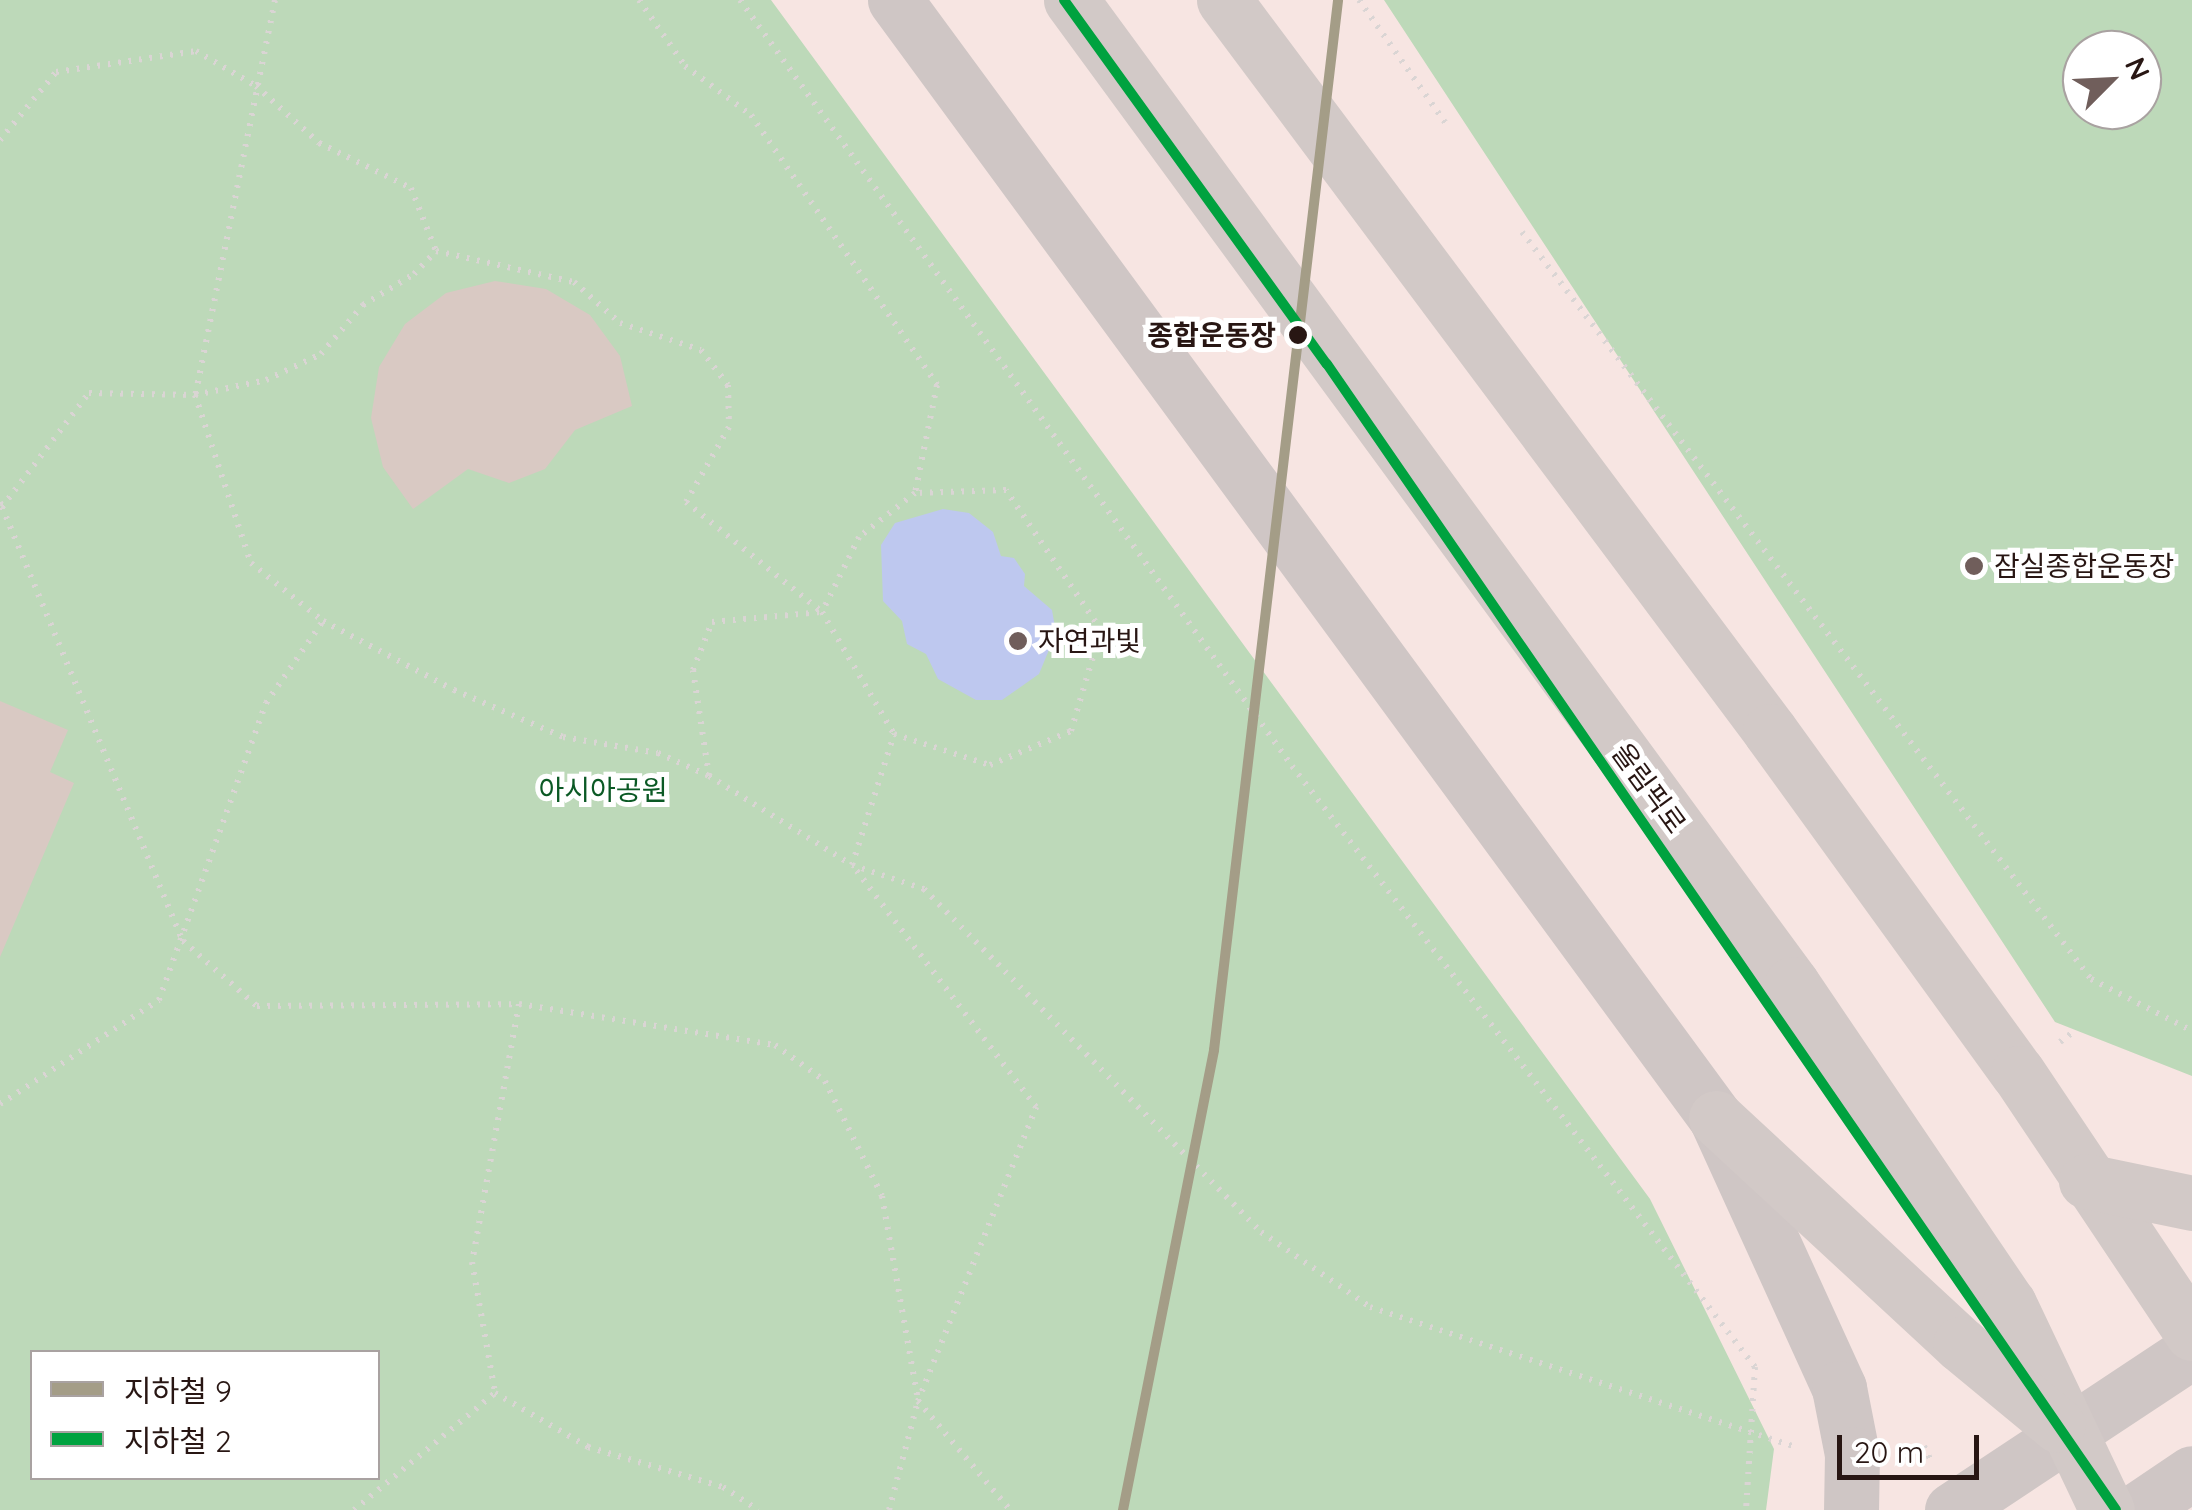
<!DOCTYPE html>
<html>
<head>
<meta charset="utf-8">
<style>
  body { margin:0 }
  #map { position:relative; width:2192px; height:1510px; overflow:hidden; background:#f7e5e2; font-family:Quicksand,"Noto Sans KR",sans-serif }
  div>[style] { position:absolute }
  .green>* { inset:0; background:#bdd9b9 }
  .water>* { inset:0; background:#bec8ef }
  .building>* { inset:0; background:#d9c9c3 }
  .path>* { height:6px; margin-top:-3px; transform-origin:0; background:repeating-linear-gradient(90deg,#dad5d4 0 2.5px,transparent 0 10.5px) }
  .secondary>* { height:55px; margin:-27.5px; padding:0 27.5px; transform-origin:27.5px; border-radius:27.5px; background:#cfc6c5 }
  .primary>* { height:55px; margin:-27.5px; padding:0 27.5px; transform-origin:27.5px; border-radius:27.5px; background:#d2c9c7 }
  .metro-1>* { height:10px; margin:-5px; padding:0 5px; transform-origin:5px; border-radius:5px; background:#a49d87 }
  .metro-2>* { height:10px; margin:-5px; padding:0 5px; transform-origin:5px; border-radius:5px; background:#00a23f }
  .dots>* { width:28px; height:28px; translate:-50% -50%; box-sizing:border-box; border:5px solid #fff; border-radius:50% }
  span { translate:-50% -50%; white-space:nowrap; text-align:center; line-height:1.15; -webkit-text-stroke:10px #fff; paint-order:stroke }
  .stop-label { font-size:28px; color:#281613; font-weight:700 }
  .right { translate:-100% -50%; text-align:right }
  .poi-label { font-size:28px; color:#281613 }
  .left { translate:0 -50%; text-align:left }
  .street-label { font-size:28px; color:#281613 }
  .park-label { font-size:28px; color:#0b5925 }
  .legend { position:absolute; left:30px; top:1350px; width:350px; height:130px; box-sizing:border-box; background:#fff; border:2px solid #a9a2a1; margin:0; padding:12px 18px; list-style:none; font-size:30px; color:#281613 }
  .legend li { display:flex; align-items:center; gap:20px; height:50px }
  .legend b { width:50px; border:2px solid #a9a2a1 }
  .north { position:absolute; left:2062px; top:30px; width:100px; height:100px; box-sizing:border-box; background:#fff; border:2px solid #a9a2a1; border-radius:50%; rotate:66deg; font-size:28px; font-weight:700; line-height:40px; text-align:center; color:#281613 }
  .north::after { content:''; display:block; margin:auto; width:35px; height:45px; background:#705e5b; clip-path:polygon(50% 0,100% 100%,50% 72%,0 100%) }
  .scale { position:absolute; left:1837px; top:1435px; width:142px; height:45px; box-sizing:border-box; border:5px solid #281613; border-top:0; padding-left:12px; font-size:30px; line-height:35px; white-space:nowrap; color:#281613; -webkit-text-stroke:8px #fff; paint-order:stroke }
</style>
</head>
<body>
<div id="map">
  <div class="green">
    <div style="clip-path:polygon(evenodd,0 0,771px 0,1650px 1199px,1774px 1449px,1766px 1510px,0 1510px,0 0,32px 1352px,378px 1352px,378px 1478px,32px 1478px,32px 1352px)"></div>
    <div style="clip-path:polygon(evenodd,1384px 0,2192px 0,2192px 1076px,2055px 1022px,1384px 0,2142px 50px,2142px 110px,2082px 110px,2082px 50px,2142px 50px)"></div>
  </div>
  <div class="water">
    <div style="clip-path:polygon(943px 509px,969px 513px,993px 532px,1001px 556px,1014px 558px,1025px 574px,1024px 586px,1052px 610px,1056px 633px,1039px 674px,1002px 700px,976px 700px,938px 679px,926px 654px,907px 644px,902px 621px,883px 601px,881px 545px,895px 523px)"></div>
  </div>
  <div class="building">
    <div style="clip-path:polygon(495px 281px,546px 289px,590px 315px,620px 356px,632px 406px,575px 430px,545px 469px,509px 483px,468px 469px,413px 509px,383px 467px,371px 418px,379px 367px,405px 324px,446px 293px)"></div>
    <div style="clip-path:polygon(0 701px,68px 730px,50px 772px,74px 783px,0 957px)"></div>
  </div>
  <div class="path">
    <div style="left:275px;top:0;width:403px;rotate:101.4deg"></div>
    <div style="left:195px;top:395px;width:177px;rotate:71.6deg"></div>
    <div style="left:251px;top:563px;width:92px;rotate:38.9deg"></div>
    <div style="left:323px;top:621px;width:148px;rotate:27.8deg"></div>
    <div style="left:454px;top:690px;width:119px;rotate:23.3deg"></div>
    <div style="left:563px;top:737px;width:96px;rotate:9.6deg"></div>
    <div style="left:658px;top:753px;width:56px;rotate:24.3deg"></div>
    <div style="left:709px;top:776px;width:168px;rotate:31.9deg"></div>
    <div style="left:852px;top:865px;width:76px;rotate:18.4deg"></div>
    <div style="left:924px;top:889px;width:481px;rotate:45.5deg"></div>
    <div style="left:1261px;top:1232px;width:132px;rotate:34.5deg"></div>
    <div style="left:1370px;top:1307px;width:449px;rotate:18.2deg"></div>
    <div style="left:639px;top:0;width:80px;rotate:55.1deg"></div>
    <div style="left:685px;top:66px;width:82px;rotate:36.6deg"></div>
    <div style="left:751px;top:115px;width:328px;rotate:55.4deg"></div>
    <div style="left:937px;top:385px;width:110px;rotate:101.5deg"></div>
    <div style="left:740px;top:0;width:944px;rotate:54.22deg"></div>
    <div style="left:1292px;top:766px;width:759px;rotate:52.39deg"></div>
    <div style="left:1755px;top:1367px;width:143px;rotate:93.6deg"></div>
    <div style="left:1359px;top:0;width:151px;rotate:54.9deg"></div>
    <div style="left:0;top:140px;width:88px;rotate:-50.5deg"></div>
    <div style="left:56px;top:72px;width:142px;rotate:-8.5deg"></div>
    <div style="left:196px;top:51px;width:69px;rotate:30.3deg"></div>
    <div style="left:256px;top:86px;width:85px;rotate:42.1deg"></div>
    <div style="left:319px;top:143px;width:102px;rotate:26.1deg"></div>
    <div style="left:411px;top:188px;width:68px;rotate:68.4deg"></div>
    <div style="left:1522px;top:232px;width:939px;rotate:52.7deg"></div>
    <div style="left:2091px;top:979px;width:114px;rotate:27.2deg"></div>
    <div style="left:0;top:502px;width:5px;rotate:68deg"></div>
    <div style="left:2px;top:507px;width:143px;rotate:-52.7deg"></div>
    <div style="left:89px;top:393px;width:106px;rotate:1.1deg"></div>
    <div style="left:195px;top:395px;width:73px;rotate:-11.9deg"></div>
    <div style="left:266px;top:380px;width:61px;rotate:-25.3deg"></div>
    <div style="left:321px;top:354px;width:65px;rotate:-49.4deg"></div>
    <div style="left:363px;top:305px;width:60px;rotate:-31.3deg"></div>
    <div style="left:414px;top:274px;width:32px;rotate:-46deg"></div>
    <div style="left:436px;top:251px;width:141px;rotate:12.7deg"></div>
    <div style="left:574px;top:282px;width:62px;rotate:41.7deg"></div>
    <div style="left:620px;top:323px;width:85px;rotate:18.4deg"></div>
    <div style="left:701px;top:350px;width:44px;rotate:52.4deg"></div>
    <div style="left:728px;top:385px;width:42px;rotate:88.6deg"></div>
    <div style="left:729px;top:427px;width:86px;rotate:119.8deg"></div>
    <div style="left:686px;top:502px;width:175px;rotate:39deg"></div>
    <div style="left:822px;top:612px;width:142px;rotate:59.5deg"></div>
    <div style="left:894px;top:734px;width:101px;rotate:17.9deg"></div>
    <div style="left:990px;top:765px;width:88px;rotate:-22.8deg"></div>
    <div style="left:1071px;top:731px;width:105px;rotate:-73.5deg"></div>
    <div style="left:1101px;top:630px;width:169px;rotate:-124.2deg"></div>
    <div style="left:1006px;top:490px;width:91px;rotate:178.1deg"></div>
    <div style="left:915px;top:493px;width:71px;rotate:141.8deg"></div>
    <div style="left:859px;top:537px;width:84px;rotate:116.3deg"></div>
    <div style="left:2px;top:507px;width:470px;rotate:67.4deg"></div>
    <div style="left:183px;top:941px;width:98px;rotate:41.3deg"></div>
    <div style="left:257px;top:1006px;width:262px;rotate:-0.4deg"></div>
    <div style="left:519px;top:1004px;width:259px;rotate:9.1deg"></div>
    <div style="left:775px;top:1045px;width:62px;rotate:35.8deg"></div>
    <div style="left:825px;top:1081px;width:128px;rotate:63.6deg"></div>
    <div style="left:882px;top:1196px;width:208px;rotate:80deg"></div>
    <div style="left:918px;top:1401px;width:143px;rotate:49.8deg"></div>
    <div style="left:709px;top:776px;width:107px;rotate:-98.6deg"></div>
    <div style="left:693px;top:670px;width:52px;rotate:-68.4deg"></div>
    <div style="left:712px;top:622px;width:109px;rotate:-5.2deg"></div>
    <div style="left:519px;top:1004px;width:262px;rotate:100.3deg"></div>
    <div style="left:472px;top:1262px;width:133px;rotate:80deg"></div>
    <div style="left:495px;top:1393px;width:108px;rotate:30.1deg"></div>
    <div style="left:588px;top:1447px;width:141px;rotate:16.5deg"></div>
    <div style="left:723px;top:1487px;width:42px;rotate:33.3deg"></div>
    <div style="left:2060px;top:1042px;width:20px;rotate:-37deg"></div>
    <div style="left:0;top:1104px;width:190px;rotate:-33.2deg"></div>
    <div style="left:159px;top:1000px;width:316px;rotate:-70.2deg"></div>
    <div style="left:266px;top:703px;width:100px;rotate:-55.2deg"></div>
    <div style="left:1924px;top:1446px;width:19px;rotate:65deg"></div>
    <div style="left:354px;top:1510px;width:183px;rotate:-39.7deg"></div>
    <div style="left:889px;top:1510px;width:113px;rotate:-75.1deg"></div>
    <div style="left:918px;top:1401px;width:317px;rotate:-68.1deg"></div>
    <div style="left:1036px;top:1107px;width:304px;rotate:-127.2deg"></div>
    <div style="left:852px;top:865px;width:138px;rotate:-72.2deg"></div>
  </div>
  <div class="secondary">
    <div style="left:895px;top:0;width:1387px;rotate:53.71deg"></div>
    <div style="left:1716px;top:1118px;width:297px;rotate:65.5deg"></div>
    <div style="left:1839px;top:1388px;width:67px;rotate:78.9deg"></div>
    <div style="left:1852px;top:1454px;width:56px;rotate:91deg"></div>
    <div style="left:1952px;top:1510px;width:288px;rotate:-33.5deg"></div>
    <div style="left:2137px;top:1510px;width:66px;rotate:-33.9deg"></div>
  </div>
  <div class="primary">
    <div style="left:1071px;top:0;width:1220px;rotate:53.77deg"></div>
    <div style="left:1792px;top:984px;width:387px;rotate:55.9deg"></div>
    <div style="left:2009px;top:1304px;width:228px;rotate:64.6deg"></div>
    <div style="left:1224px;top:0;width:912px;rotate:53.24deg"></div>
    <div style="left:1770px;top:731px;width:422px;rotate:54.1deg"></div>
    <div style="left:2018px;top:1073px;width:313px;rotate:56.2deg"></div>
    <div style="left:1716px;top:1118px;width:333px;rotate:42.8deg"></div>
    <div style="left:1960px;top:1344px;width:127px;rotate:39.6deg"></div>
    <div style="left:2086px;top:1181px;width:108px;rotate:11.7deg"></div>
  </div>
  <div class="metro-1">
    <div style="left:1123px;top:1510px;width:469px;rotate:-78.8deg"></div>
    <div style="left:1214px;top:1050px;width:1057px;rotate:-83.26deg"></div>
  </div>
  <div class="metro-2">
    <div style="left:1064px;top:0;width:449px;rotate:54.2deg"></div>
    <div style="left:1327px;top:364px;width:1391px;rotate:55.45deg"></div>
  </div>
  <div class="dots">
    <div style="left:1298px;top:335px;background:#281613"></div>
    <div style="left:1974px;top:566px;background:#705e5b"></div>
    <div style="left:1018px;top:641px;background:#705e5b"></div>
  </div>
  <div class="stop-label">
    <span class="right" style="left:1276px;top:335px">종합운동장</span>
  </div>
  <div class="poi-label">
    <span class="left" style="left:1994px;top:566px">잠실종합운동장</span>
    <span class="left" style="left:1038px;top:641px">자연과빛</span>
  </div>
  <div class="street-label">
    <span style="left:1649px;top:788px;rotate:54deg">올림픽로</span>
  </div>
  <div class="park-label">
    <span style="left:603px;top:790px">아시아공원</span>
  </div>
  <ul class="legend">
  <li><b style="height:12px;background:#a49d87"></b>지하철 9</li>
  <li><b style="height:12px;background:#00a23f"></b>지하철 2</li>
  </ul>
  <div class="north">N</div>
  <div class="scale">20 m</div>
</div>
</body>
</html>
